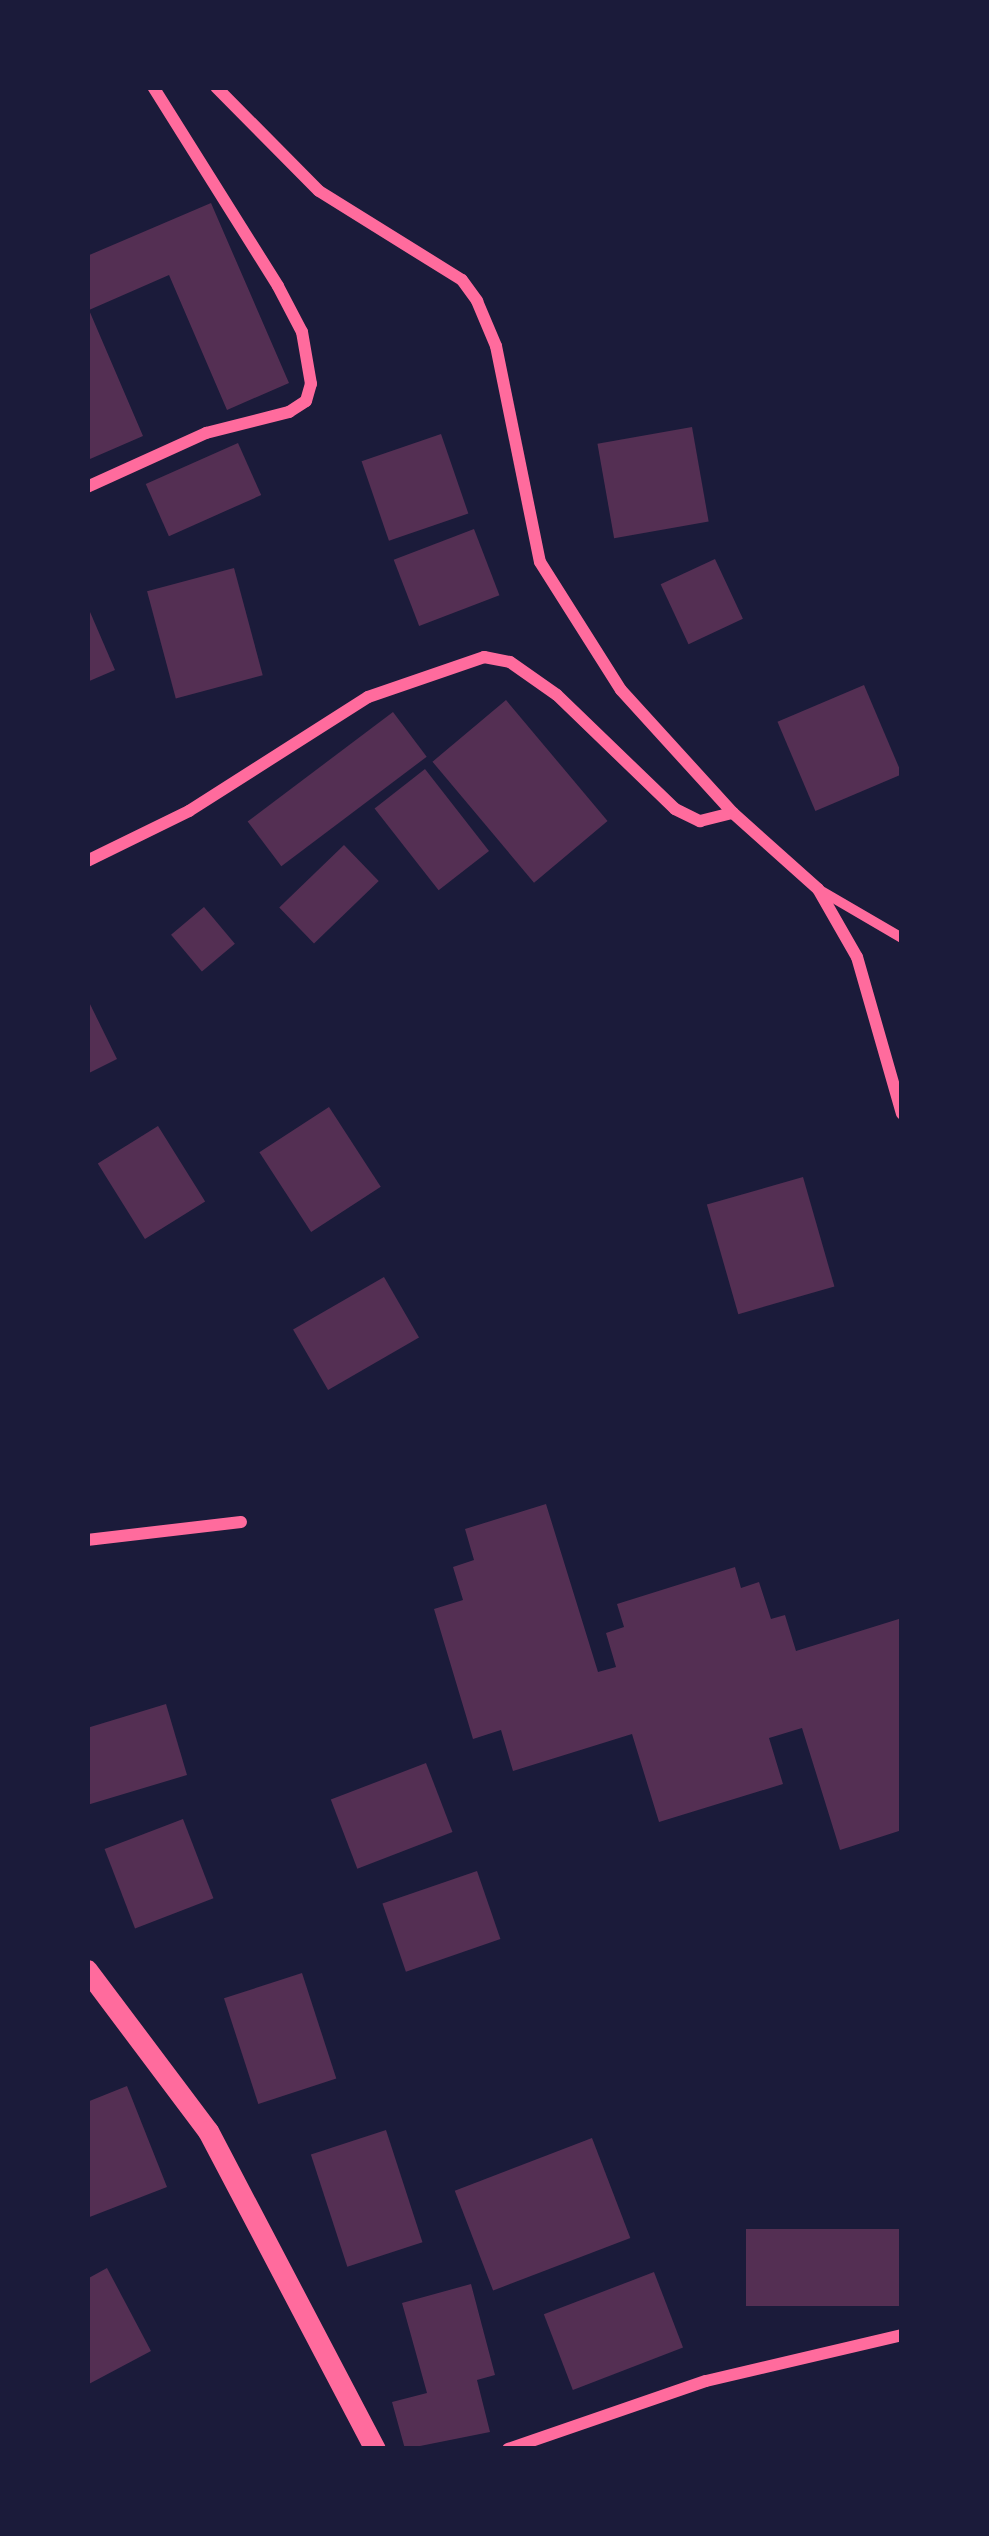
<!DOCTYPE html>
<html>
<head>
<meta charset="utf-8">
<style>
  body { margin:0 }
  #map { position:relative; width:989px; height:2536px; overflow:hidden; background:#1b1b3a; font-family:Georgia,serif }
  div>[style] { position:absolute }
  .building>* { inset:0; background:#542f53; transform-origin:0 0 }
  .pedestrian>* { height:10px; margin:-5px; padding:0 5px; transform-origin:5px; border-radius:5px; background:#ff6b9d }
  .minor>* { height:12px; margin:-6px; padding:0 6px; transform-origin:6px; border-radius:6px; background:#ff6b9d }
  .tertiary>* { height:21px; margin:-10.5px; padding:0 10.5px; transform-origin:10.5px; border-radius:10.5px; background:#ff6b9d }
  span { translate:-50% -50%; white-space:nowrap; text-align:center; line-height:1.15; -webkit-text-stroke:12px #1b1b3a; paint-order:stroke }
  .frame { position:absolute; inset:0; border:90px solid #1b1b3a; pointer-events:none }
</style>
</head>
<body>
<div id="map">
  <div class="building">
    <div style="clip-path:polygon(211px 203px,289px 383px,227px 410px,169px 275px,89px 310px,143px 436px,90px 459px,87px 256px)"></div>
    <div style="left:692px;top:427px;width:96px;height:96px;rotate:80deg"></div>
    <div style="left:441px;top:434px;width:84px;height:84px;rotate:71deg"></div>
    <div style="left:238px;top:443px;width:57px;height:101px;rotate:66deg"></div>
    <div style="left:474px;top:529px;width:71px;height:86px;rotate:69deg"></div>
    <div style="left:715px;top:559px;width:66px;height:60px;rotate:65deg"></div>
    <div style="left:234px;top:568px;width:111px;height:90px;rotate:75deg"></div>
    <div style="clip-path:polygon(87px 605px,115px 670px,87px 682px)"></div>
    <div style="left:864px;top:685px;width:97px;height:94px;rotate:67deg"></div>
    <div style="left:506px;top:700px;width:158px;height:96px;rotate:50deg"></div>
    <div style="left:393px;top:712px;width:56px;height:182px;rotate:53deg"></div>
    <div style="left:425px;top:769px;width:104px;height:64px;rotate:52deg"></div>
    <div style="left:344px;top:845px;width:50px;height:90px;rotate:46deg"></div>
    <div style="left:204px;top:907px;width:48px;height:43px;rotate:50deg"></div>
    <div style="clip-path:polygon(87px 998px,117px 1059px,87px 1074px)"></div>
    <div style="left:329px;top:1107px;width:95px;height:83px;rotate:57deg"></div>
    <div style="left:158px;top:1126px;width:89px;height:71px;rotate:58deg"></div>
    <div style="left:803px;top:1177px;width:114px;height:100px;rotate:74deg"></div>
    <div style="left:384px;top:1277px;width:70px;height:105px;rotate:60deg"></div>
    <div style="clip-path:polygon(546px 1504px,598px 1672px,616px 1667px,606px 1633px,624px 1627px,617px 1604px,735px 1567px,741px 1588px,759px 1582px,771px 1619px,785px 1615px,796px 1651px,902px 1618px,902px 1830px,840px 1850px,802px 1728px,769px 1738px,783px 1784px,659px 1822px,632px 1734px,513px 1771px,501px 1730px,473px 1739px,434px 1609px,463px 1600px,453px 1567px,474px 1560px,465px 1529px)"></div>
    <div style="clip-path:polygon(166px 1704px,187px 1775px,87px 1805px,87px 1728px)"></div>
    <div style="left:426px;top:1763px;width:74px;height:102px;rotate:69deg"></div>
    <div style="left:183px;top:1819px;width:85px;height:84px;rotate:69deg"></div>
    <div style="left:477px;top:1871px;width:72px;height:100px;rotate:71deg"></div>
    <div style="left:302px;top:1973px;width:111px;height:82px;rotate:72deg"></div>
    <div style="clip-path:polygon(127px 2086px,167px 2187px,87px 2218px,87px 2102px)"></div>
    <div style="left:386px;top:2130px;width:118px;height:79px;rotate:72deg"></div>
    <div style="left:592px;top:2138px;width:107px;height:147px;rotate:69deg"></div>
    <div style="left:902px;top:2229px;width:77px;height:156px;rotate:90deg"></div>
    <div style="clip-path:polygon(107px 2268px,151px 2351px,87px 2385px,87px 2279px)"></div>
    <div style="left:654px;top:2272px;width:81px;height:118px;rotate:69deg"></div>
    <div style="clip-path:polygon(471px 2284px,495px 2375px,477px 2380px,490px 2432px,405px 2449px,392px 2402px,427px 2393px,402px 2303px)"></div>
  </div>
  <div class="pedestrian">
    <div style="left:818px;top:889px;width:97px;rotate:30.3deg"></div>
  </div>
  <div class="minor">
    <div style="left:216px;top:87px;width:146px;rotate:45.3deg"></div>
    <div style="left:319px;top:191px;width:168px;rotate:31.9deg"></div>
    <div style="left:462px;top:280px;width:26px;rotate:54deg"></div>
    <div style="left:477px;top:301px;width:49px;rotate:67.1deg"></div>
    <div style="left:496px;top:346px;width:220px;rotate:78.5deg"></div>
    <div style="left:540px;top:562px;width:151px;rotate:57.7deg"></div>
    <div style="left:621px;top:690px;width:166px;rotate:47.7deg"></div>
    <div style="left:733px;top:813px;width:114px;rotate:41.8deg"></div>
    <div style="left:818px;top:889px;width:78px;rotate:60.2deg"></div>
    <div style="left:857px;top:957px;width:163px;rotate:74deg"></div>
    <div style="left:87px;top:487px;width:131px;rotate:-24.4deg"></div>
    <div style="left:206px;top:433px;width:86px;rotate:-14.2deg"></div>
    <div style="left:289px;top:412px;width:20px;rotate:-33deg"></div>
    <div style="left:306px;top:401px;width:18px;rotate:-74deg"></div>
    <div style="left:311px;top:384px;width:53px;rotate:-99.8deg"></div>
    <div style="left:302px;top:332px;width:52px;rotate:-117.6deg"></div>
    <div style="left:278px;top:286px;width:235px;rotate:-122.1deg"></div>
    <div style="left:87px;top:861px;width:114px;rotate:-26.1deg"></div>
    <div style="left:189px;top:811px;width:212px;rotate:-32.5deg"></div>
    <div style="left:368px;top:697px;width:123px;rotate:-19deg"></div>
    <div style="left:484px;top:657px;width:26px;rotate:11deg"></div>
    <div style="left:510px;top:662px;width:57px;rotate:35.1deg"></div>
    <div style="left:557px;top:695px;width:164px;rotate:44deg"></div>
    <div style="left:675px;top:809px;width:28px;rotate:26deg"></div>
    <div style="left:700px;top:821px;width:34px;rotate:-14deg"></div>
    <div style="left:87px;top:1540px;width:155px;rotate:-6.7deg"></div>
    <div style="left:508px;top:2449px;width:209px;rotate:-19deg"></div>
    <div style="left:706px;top:2381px;width:201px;rotate:-13.2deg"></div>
  </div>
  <div class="tertiary">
    <div style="left:87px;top:1970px;width:201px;rotate:53.1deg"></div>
    <div style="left:208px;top:2131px;width:359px;rotate:62.3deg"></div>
  </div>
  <div class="frame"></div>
</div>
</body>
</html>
